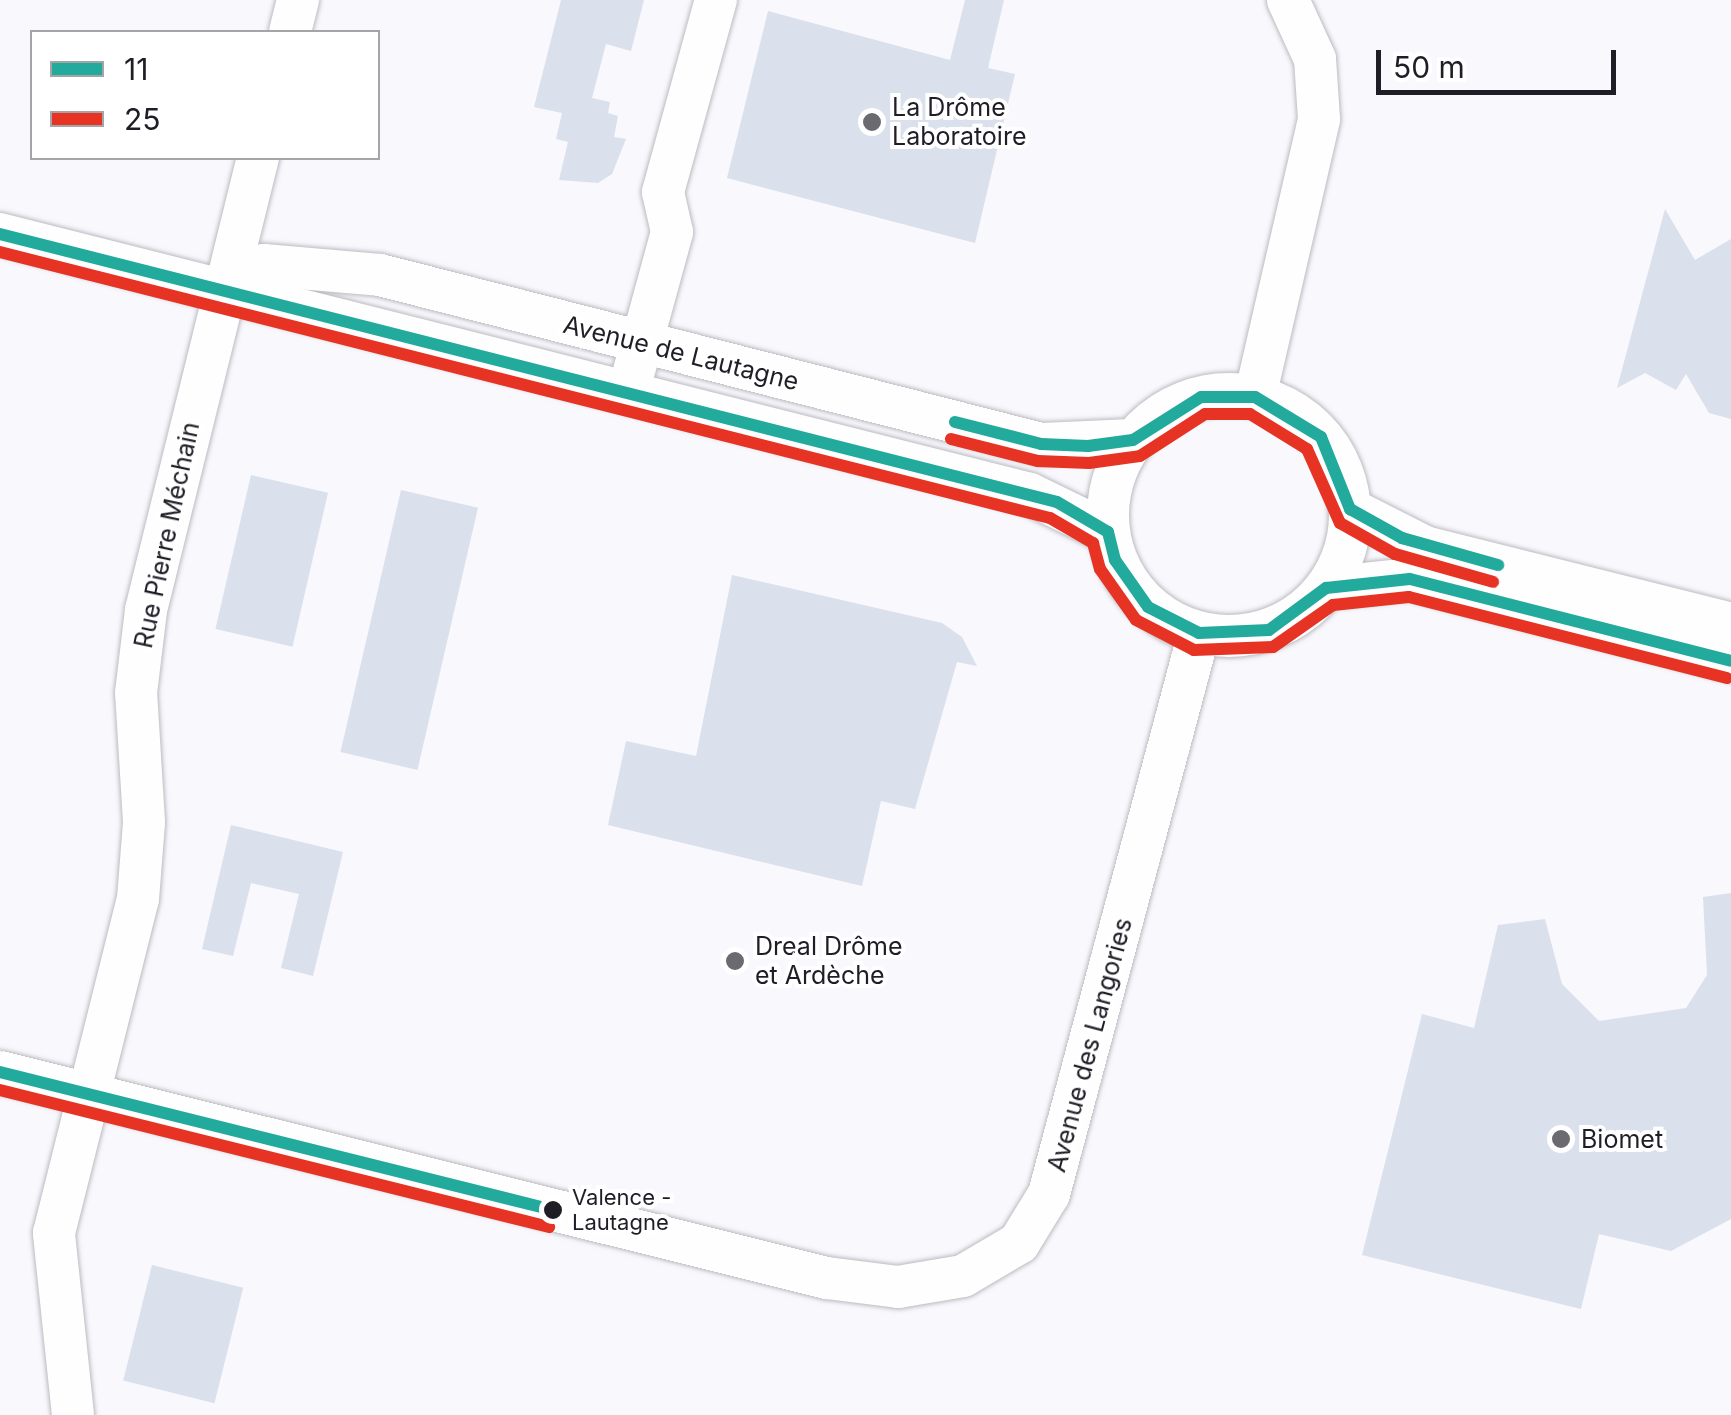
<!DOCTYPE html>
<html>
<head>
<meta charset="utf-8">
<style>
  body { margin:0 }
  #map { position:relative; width:1731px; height:1415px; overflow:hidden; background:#f8f8fd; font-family:Inter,sans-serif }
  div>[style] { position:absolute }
  .building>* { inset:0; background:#dbe0ed; transform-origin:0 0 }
  .roads { filter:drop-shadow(0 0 2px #bbbbc1) drop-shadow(0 0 2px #bbbbc1) }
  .minor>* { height:42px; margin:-21px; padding:0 21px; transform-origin:21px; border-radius:21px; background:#fefeff }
  .minor>.ring { margin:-21px; padding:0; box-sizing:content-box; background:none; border:42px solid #fefeff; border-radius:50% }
  .bus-1>* { height:12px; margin:-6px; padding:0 6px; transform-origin:6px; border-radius:6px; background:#22aa9d }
  .bus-2>* { height:12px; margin:-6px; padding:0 6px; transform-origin:6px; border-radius:6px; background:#e63323 }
  .dots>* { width:28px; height:28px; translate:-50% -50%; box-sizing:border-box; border:5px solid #fff; border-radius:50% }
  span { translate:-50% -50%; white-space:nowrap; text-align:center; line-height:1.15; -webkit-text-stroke:8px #fff; paint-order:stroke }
  .bus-label { font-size:22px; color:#1f1e26 }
  .left { translate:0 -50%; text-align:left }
  .poi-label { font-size:25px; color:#1f1e26 }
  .street-label { font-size:25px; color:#1f1e26 }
  .legend { position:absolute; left:30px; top:30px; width:350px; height:130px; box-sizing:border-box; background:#fff; border:2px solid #a5a5a8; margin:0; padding:12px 18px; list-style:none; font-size:30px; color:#1f1e26 }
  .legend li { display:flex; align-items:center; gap:20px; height:50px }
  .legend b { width:50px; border:2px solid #a5a5a8 }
  .scale { position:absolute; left:1376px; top:50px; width:240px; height:45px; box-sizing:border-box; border:5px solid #1f1e26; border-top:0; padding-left:12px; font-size:30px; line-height:35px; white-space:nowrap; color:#1f1e26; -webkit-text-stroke:8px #fff; paint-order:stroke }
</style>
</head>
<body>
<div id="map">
  <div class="building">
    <div style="clip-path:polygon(561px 0,644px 0,631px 51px,606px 44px,592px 98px,610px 102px,608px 113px,618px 116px,614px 137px,626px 139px,612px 174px,598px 183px,559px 180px,568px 142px,556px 139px,562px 113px,534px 107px)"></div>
    <div style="clip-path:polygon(965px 0,1004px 0,988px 68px,1015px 74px,975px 243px,727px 178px,768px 11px,950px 60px)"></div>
    <div style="clip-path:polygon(1665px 209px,1695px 260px,1731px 239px,1731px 419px,1709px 413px,1686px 374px,1676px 390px,1645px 373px,1617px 388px)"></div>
    <div style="left:251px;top:475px;width:79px;height:158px;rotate:13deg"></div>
    <div style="left:401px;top:490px;width:79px;height:269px;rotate:13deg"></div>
    <div style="clip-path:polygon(732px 575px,942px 623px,962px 637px,977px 666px,957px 662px,915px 809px,881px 801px,862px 886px,608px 825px,626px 741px,696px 756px)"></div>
    <div style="clip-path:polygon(231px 825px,343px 852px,313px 976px,281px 968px,299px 894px,251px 883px,233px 956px,202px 949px)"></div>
    <div style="clip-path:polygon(1731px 893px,1731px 1219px,1671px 1251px,1599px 1234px,1581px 1309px,1362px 1255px,1422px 1014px,1474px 1028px,1498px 925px,1545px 919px,1562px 984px,1599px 1021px,1686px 1008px,1707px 975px,1703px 897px)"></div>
    <div style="left:152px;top:1265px;width:94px;height:119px;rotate:14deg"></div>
  </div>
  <div class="roads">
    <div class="minor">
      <div style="left:290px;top:32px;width:33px;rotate:-76deg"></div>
      <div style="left:0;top:234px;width:1062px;rotate:14.17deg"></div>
      <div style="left:1030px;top:494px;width:87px;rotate:26deg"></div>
      <div style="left:229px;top:275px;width:36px;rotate:-16deg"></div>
      <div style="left:264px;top:265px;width:116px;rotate:4.9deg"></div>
      <div style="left:380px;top:275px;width:682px;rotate:14.34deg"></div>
      <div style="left:1041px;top:444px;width:92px;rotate:-2.5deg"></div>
      <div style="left:634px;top:371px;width:144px;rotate:-74.7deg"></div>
      <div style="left:672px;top:232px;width:41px;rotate:-102.7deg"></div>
      <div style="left:663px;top:192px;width:199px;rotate:-74.6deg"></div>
      <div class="ring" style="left:1108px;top:394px;width:200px;height:200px"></div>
      <div style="left:1255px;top:397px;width:285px;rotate:-77deg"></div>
      <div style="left:1319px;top:119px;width:60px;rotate:-93.8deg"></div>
      <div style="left:1315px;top:59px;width:65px;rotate:-114.6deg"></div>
      <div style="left:1350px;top:509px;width:84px;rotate:26.9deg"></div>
      <div style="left:1425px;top:547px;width:316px;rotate:14.1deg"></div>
      <div style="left:1326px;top:588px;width:84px;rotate:-6.1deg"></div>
      <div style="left:1410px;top:579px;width:331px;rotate:14.3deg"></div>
      <div style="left:0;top:1072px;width:852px;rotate:13.99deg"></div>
      <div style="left:827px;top:1278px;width:72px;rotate:7.2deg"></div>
      <div style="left:898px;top:1287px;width:66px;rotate:-9.6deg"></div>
      <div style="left:963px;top:1276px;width:65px;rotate:-30.5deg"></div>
      <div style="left:1019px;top:1243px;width:57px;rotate:-58.5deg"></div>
      <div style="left:1049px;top:1194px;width:581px;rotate:-75.03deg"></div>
      <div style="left:73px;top:1415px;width:183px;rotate:-96deg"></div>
      <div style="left:54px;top:1233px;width:344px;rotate:-75.9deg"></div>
      <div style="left:138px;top:899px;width:77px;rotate:-85.5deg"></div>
      <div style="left:144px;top:822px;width:129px;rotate:-93.5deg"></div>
      <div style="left:136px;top:693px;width:84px;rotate:-83.1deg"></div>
      <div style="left:146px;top:610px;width:466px;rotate:-76.1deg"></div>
    </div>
  </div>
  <div class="bus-1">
    <div style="left:0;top:234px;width:1090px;rotate:14.23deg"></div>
    <div style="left:1057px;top:502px;width:59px;rotate:30.5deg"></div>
    <div style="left:1108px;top:532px;width:29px;rotate:76deg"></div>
    <div style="left:1115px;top:560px;width:57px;rotate:54.9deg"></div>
    <div style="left:1148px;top:607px;width:57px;rotate:27deg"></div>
    <div style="left:1199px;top:633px;width:70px;rotate:-2.5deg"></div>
    <div style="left:1269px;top:630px;width:71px;rotate:-36.4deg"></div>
    <div style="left:1326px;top:588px;width:84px;rotate:-6.1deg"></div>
    <div style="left:1410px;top:579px;width:331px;rotate:14.3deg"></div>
    <div style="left:955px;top:422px;width:89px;rotate:14.3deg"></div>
    <div style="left:1041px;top:444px;width:47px;rotate:2.4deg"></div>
    <div style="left:1088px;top:446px;width:45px;rotate:-7.6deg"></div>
    <div style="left:1133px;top:440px;width:80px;rotate:-32.3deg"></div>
    <div style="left:1201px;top:397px;width:54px"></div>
    <div style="left:1255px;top:397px;width:77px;rotate:31.2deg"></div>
    <div style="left:1321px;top:437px;width:78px;rotate:68.1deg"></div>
    <div style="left:1350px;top:509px;width:60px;rotate:29.1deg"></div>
    <div style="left:1402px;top:538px;width:100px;rotate:15.7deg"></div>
    <div style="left:0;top:1072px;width:570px;rotate:14.01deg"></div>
  </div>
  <div class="bus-2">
    <div style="left:0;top:252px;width:1083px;rotate:14.22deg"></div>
    <div style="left:1050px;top:518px;width:50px;rotate:30.2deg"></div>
    <div style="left:1093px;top:543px;width:27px;rotate:75deg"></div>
    <div style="left:1100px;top:569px;width:62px;rotate:54.8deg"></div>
    <div style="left:1136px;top:620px;width:65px;rotate:27.3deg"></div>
    <div style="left:1194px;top:650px;width:79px;rotate:-2.2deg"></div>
    <div style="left:1273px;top:647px;width:73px;rotate:-35deg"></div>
    <div style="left:1333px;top:605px;width:76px;rotate:-6deg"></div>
    <div style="left:1409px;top:597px;width:328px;rotate:14.3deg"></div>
    <div style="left:951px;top:439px;width:90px;rotate:14.2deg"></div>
    <div style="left:1038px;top:461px;width:51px;rotate:2.2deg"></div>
    <div style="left:1089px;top:463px;width:51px;rotate:-7.8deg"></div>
    <div style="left:1140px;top:456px;width:77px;rotate:-32.9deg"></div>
    <div style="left:1205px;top:414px;width:45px"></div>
    <div style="left:1250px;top:414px;width:67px;rotate:31.6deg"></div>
    <div style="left:1307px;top:449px;width:81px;rotate:66deg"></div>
    <div style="left:1340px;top:523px;width:63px;rotate:29.4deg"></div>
    <div style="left:1395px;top:554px;width:102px;rotate:15.9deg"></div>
    <div style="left:0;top:1090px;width:566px;rotate:14.01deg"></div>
  </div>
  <div class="dots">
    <div style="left:872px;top:122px;background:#6b6a71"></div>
    <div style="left:735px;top:961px;background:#6b6a71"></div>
    <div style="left:1561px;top:1139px;background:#6b6a71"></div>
    <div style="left:553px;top:1210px;background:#1f1e26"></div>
  </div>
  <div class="bus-label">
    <span class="left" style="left:572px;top:1210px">Valence -<br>Lautagne</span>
  </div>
  <div class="poi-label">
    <span class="left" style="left:892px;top:122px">La Drôme<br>Laboratoire</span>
    <span class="left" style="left:755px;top:961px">Dreal Drôme<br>et Ardèche</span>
    <span class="left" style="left:1581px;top:1139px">Biomet</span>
  </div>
  <div class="street-label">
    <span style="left:681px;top:353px;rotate:14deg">Avenue de Lautagne</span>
    <span style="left:167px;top:535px;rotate:-78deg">Rue Pierre Méchain</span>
    <span style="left:1090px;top:1045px;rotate:-75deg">Avenue des Langories</span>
  </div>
  <ul class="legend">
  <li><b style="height:12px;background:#22aa9d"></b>11</li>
  <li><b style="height:12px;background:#e63323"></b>25</li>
  </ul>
  <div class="scale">50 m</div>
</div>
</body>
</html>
